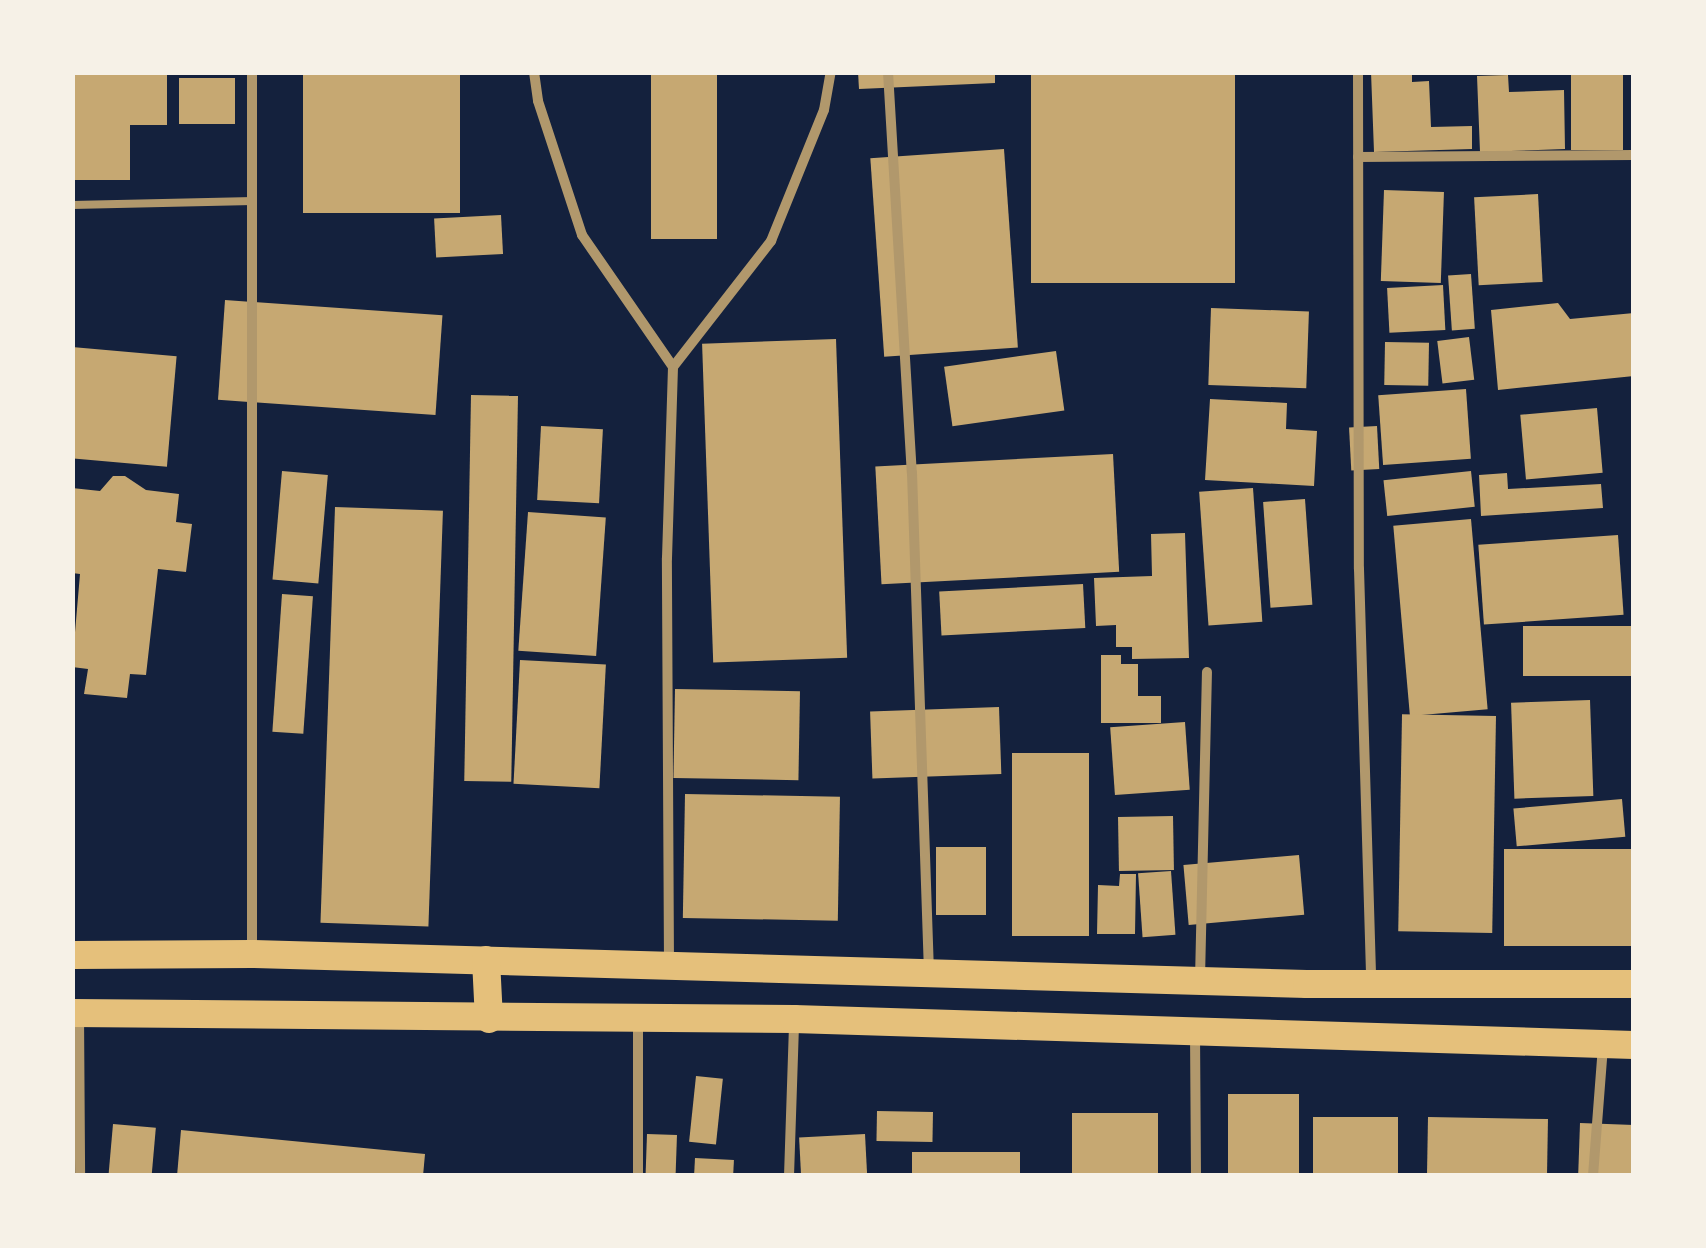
<!DOCTYPE html>
<html>
<head>
<meta charset="utf-8">
<style>
  body { margin:0 }
  #map { position:relative; width:1706px; height:1248px; overflow:hidden; background:#14213d; font-family:Spectral,serif }
  div>[style] { position:absolute }
  .building>* { inset:0; background:#c6a872; transform-origin:0 0 }
  .service>* { height:8px; margin:-4px; padding:0 4px; transform-origin:4px; border-radius:4px; background:#b1986c }
  .minor>* { height:10px; margin:-5px; padding:0 5px; transform-origin:5px; border-radius:5px; background:#b1986c }
  .trunk>* { height:28px; margin:-14px; padding:0 14px; transform-origin:14px; border-radius:14px; background:#e5c07b }
  span { translate:-50% -50%; white-space:nowrap; text-align:center; line-height:1.15; -webkit-text-stroke:9px #f6f1e7; paint-order:stroke }
  .frame { position:absolute; inset:0; border:75px solid #f6f1e7; pointer-events:none }
</style>
</head>
<body>
<div id="map">
  <div class="building">
    <div style="left:303px;top:72px;width:157px;height:141px"></div>
    <div style="left:651px;top:72px;width:66px;height:167px"></div>
    <div style="clip-path:polygon(858px 72px,995px 72px,995px 83px,859px 89px)"></div>
    <div style="left:1031px;top:72px;width:204px;height:211px"></div>
    <div style="clip-path:polygon(1371px 72px,1412px 72px,1412px 82px,1429px 81px,1431px 127px,1472px 126px,1472px 149px,1374px 152px)"></div>
    <div style="left:1571px;top:72px;width:52px;height:78px"></div>
    <div style="clip-path:polygon(72px 75px,167px 75px,167px 125px,130px 125px,130px 180px,72px 180px)"></div>
    <div style="clip-path:polygon(1508px 75px,1509px 92px,1564px 90px,1565px 149px,1480px 152px,1477px 76px)"></div>
    <div style="left:179px;top:78px;width:56px;height:46px"></div>
    <div style="left:1004px;top:149px;width:199px;height:134px;rotate:86deg"></div>
    <div style="left:1384px;top:190px;width:60px;height:91px;rotate:2deg"></div>
    <div style="left:1538px;top:194px;width:88px;height:64px;rotate:87deg"></div>
    <div style="left:501px;top:215px;width:39px;height:67px;rotate:87deg"></div>
    <div style="left:1471px;top:274px;width:55px;height:23px;rotate:86deg"></div>
    <div style="left:1443px;top:285px;width:45px;height:56px;rotate:87deg"></div>
    <div style="left:225px;top:300px;width:218px;height:100px;rotate:4deg"></div>
    <div style="clip-path:polygon(1558px 303px,1570px 319px,1634px 313px,1634px 376px,1498px 390px,1491px 310px)"></div>
    <div style="left:1211px;top:308px;width:98px;height:77px;rotate:2deg"></div>
    <div style="left:1469px;top:337px;width:43px;height:32px;rotate:83deg"></div>
    <div style="left:836px;top:339px;width:319px;height:134px;rotate:88deg"></div>
    <div style="left:1385px;top:342px;width:44px;height:43px;rotate:1deg"></div>
    <div style="left:72px;top:347px;width:105px;height:111px;rotate:5deg"></div>
    <div style="left:1056px;top:351px;width:60px;height:113px;rotate:82deg"></div>
    <div style="left:1466px;top:389px;width:70px;height:88px;rotate:86deg"></div>
    <div style="left:471px;top:395px;width:47px;height:386px;rotate:1deg"></div>
    <div style="clip-path:polygon(1210px 399px,1287px 403px,1286px 429px,1317px 431px,1314px 486px,1205px 480px)"></div>
    <div style="left:1597px;top:408px;width:65px;height:77px;rotate:85deg"></div>
    <div style="left:541px;top:426px;width:62px;height:74px;rotate:3deg"></div>
    <div style="left:1377px;top:426px;width:43px;height:28px;rotate:87deg"></div>
    <div style="left:1113px;top:454px;width:118px;height:238px;rotate:87deg"></div>
    <div style="left:282px;top:471px;width:46px;height:109px;rotate:5deg"></div>
    <div style="left:1471px;top:471px;width:36px;height:88px;rotate:84deg"></div>
    <div style="clip-path:polygon(1507px 473px,1508px 489px,1601px 484px,1603px 508px,1481px 516px,1479px 475px)"></div>
    <div style="clip-path:polygon(113px 476px,125px 476px,146px 490px,179px 494px,176px 522px,192px 524px,186px 572px,158px 569px,146px 675px,130px 674px,127px 698px,84px 694px,88px 669px,72px 667px,80px 574px,72px 573px,72px 488px,100px 491px)"></div>
    <div style="left:1253px;top:488px;width:134px;height:54px;rotate:86deg"></div>
    <div style="left:1305px;top:499px;width:106px;height:42px;rotate:86deg"></div>
    <div style="left:335px;top:507px;width:108px;height:416px;rotate:2deg"></div>
    <div style="left:528px;top:512px;width:78px;height:139px;rotate:4deg"></div>
    <div style="left:1471px;top:519px;width:191px;height:78px;rotate:85deg"></div>
    <div style="clip-path:polygon(1185px 533px,1189px 658px,1132px 659px,1132px 647px,1116px 647px,1116px 625px,1096px 626px,1094px 578px,1152px 576px,1151px 534px)"></div>
    <div style="left:1618px;top:535px;width:80px;height:140px;rotate:86deg"></div>
    <div style="left:1083px;top:584px;width:44px;height:144px;rotate:87deg"></div>
    <div style="left:282px;top:594px;width:31px;height:138px;rotate:4deg"></div>
    <div style="left:1634px;top:626px;width:50px;height:111px;rotate:90deg"></div>
    <div style="clip-path:polygon(1101px 655px,1121px 655px,1121px 664px,1138px 664px,1138px 696px,1161px 696px,1161px 723px,1101px 723px)"></div>
    <div style="left:520px;top:660px;width:86px;height:124px;rotate:3deg"></div>
    <div style="left:675px;top:689px;width:125px;height:89px;rotate:1deg"></div>
    <div style="left:1590px;top:700px;width:96px;height:79px;rotate:88deg"></div>
    <div style="left:999px;top:707px;width:67px;height:129px;rotate:88deg"></div>
    <div style="left:1496px;top:716px;width:217px;height:94px;rotate:91deg"></div>
    <div style="left:1185px;top:722px;width:68px;height:75px;rotate:86deg"></div>
    <div style="left:1012px;top:753px;width:77px;height:183px"></div>
    <div style="left:685px;top:794px;width:155px;height:124px;rotate:1deg"></div>
    <div style="left:1622px;top:799px;width:38px;height:109px;rotate:85deg"></div>
    <div style="left:1173px;top:816px;width:54px;height:55px;rotate:89deg"></div>
    <div style="left:936px;top:847px;width:50px;height:68px"></div>
    <div style="left:1634px;top:849px;width:97px;height:130px;rotate:90deg"></div>
    <div style="left:1299px;top:855px;width:60px;height:116px;rotate:85deg"></div>
    <div style="left:1171px;top:871px;width:64px;height:33px;rotate:86deg"></div>
    <div style="clip-path:polygon(1120px 874px,1136px 874px,1135px 934px,1097px 934px,1098px 885px,1119px 886px)"></div>
    <div style="left:696px;top:1076px;width:27px;height:66px;rotate:6deg"></div>
    <div style="left:1299px;top:1094px;width:82px;height:71px;rotate:90deg"></div>
    <div style="left:877px;top:1111px;width:56px;height:30px;rotate:1deg"></div>
    <div style="left:1072px;top:1113px;width:86px;height:63px"></div>
    <div style="left:1398px;top:1117px;width:59px;height:85px;rotate:90deg"></div>
    <div style="left:1428px;top:1117px;width:120px;height:59px;rotate:1deg"></div>
    <div style="left:1580px;top:1123px;width:54px;height:53px;rotate:2deg"></div>
    <div style="left:113px;top:1124px;width:43px;height:52px;rotate:5deg"></div>
    <div style="clip-path:polygon(181px 1130px,425px 1154px,423px 1176px,177px 1176px)"></div>
    <div style="left:647px;top:1134px;width:30px;height:42px;rotate:2deg"></div>
    <div style="left:865px;top:1134px;width:42px;height:66px;rotate:87deg"></div>
    <div style="left:912px;top:1152px;width:108px;height:24px"></div>
    <div style="left:695px;top:1158px;width:39px;height:18px;rotate:3deg"></div>
  </div>
  <div class="service">
    <div style="left:72px;top:205px;width:181px;rotate:-1.3deg"></div>
  </div>
  <div class="minor">
    <div style="left:252px;top:72px;width:881px;rotate:90deg"></div>
    <div style="left:534px;top:72px;width:29px;rotate:82deg"></div>
    <div style="left:538px;top:101px;width:141px;rotate:71.8deg"></div>
    <div style="left:582px;top:235px;width:160px;rotate:55.4deg"></div>
    <div style="left:888px;top:72px;width:402px;rotate:86.6deg"></div>
    <div style="left:912px;top:473px;width:500px;rotate:88.05deg"></div>
    <div style="left:1358px;top:72px;width:497px;rotate:89.9deg"></div>
    <div style="left:1359px;top:569px;width:412px;rotate:88.3deg"></div>
    <div style="left:1358px;top:157px;width:276px;rotate:-0.4deg"></div>
    <div style="left:669px;top:965px;width:407px;rotate:-90.3deg"></div>
    <div style="left:667px;top:558px;width:191px;rotate:-88.2deg"></div>
    <div style="left:673px;top:367px;width:160px;rotate:-52.1deg"></div>
    <div style="left:771px;top:241px;width:141px;rotate:-68deg"></div>
    <div style="left:824px;top:110px;width:39px;rotate:-80deg"></div>
    <div style="left:1200px;top:979px;width:307px;rotate:-88.7deg"></div>
    <div style="left:79px;top:1014px;width:162px;rotate:89.6deg"></div>
    <div style="left:638px;top:1022px;width:154px;rotate:90deg"></div>
    <div style="left:1195px;top:1033px;width:143px;rotate:89.6deg"></div>
    <div style="left:789px;top:1176px;width:154px;rotate:-88.1deg"></div>
    <div style="left:1593px;top:1176px;width:130px;rotate:-85.6deg"></div>
  </div>
  <div class="trunk">
    <div style="left:72px;top:955px;width:180px;rotate:-0.3deg"></div>
    <div style="left:252px;top:954px;width:1055px;rotate:1.63deg"></div>
    <div style="left:1307px;top:984px;width:327px"></div>
    <div style="left:486px;top:960px;width:59px;rotate:87.1deg"></div>
    <div style="left:72px;top:1013px;width:722px;rotate:0.48deg"></div>
    <div style="left:794px;top:1019px;width:840px;rotate:1.77deg"></div>
  </div>
  <div class="frame"></div>
</div>
</body>
</html>
